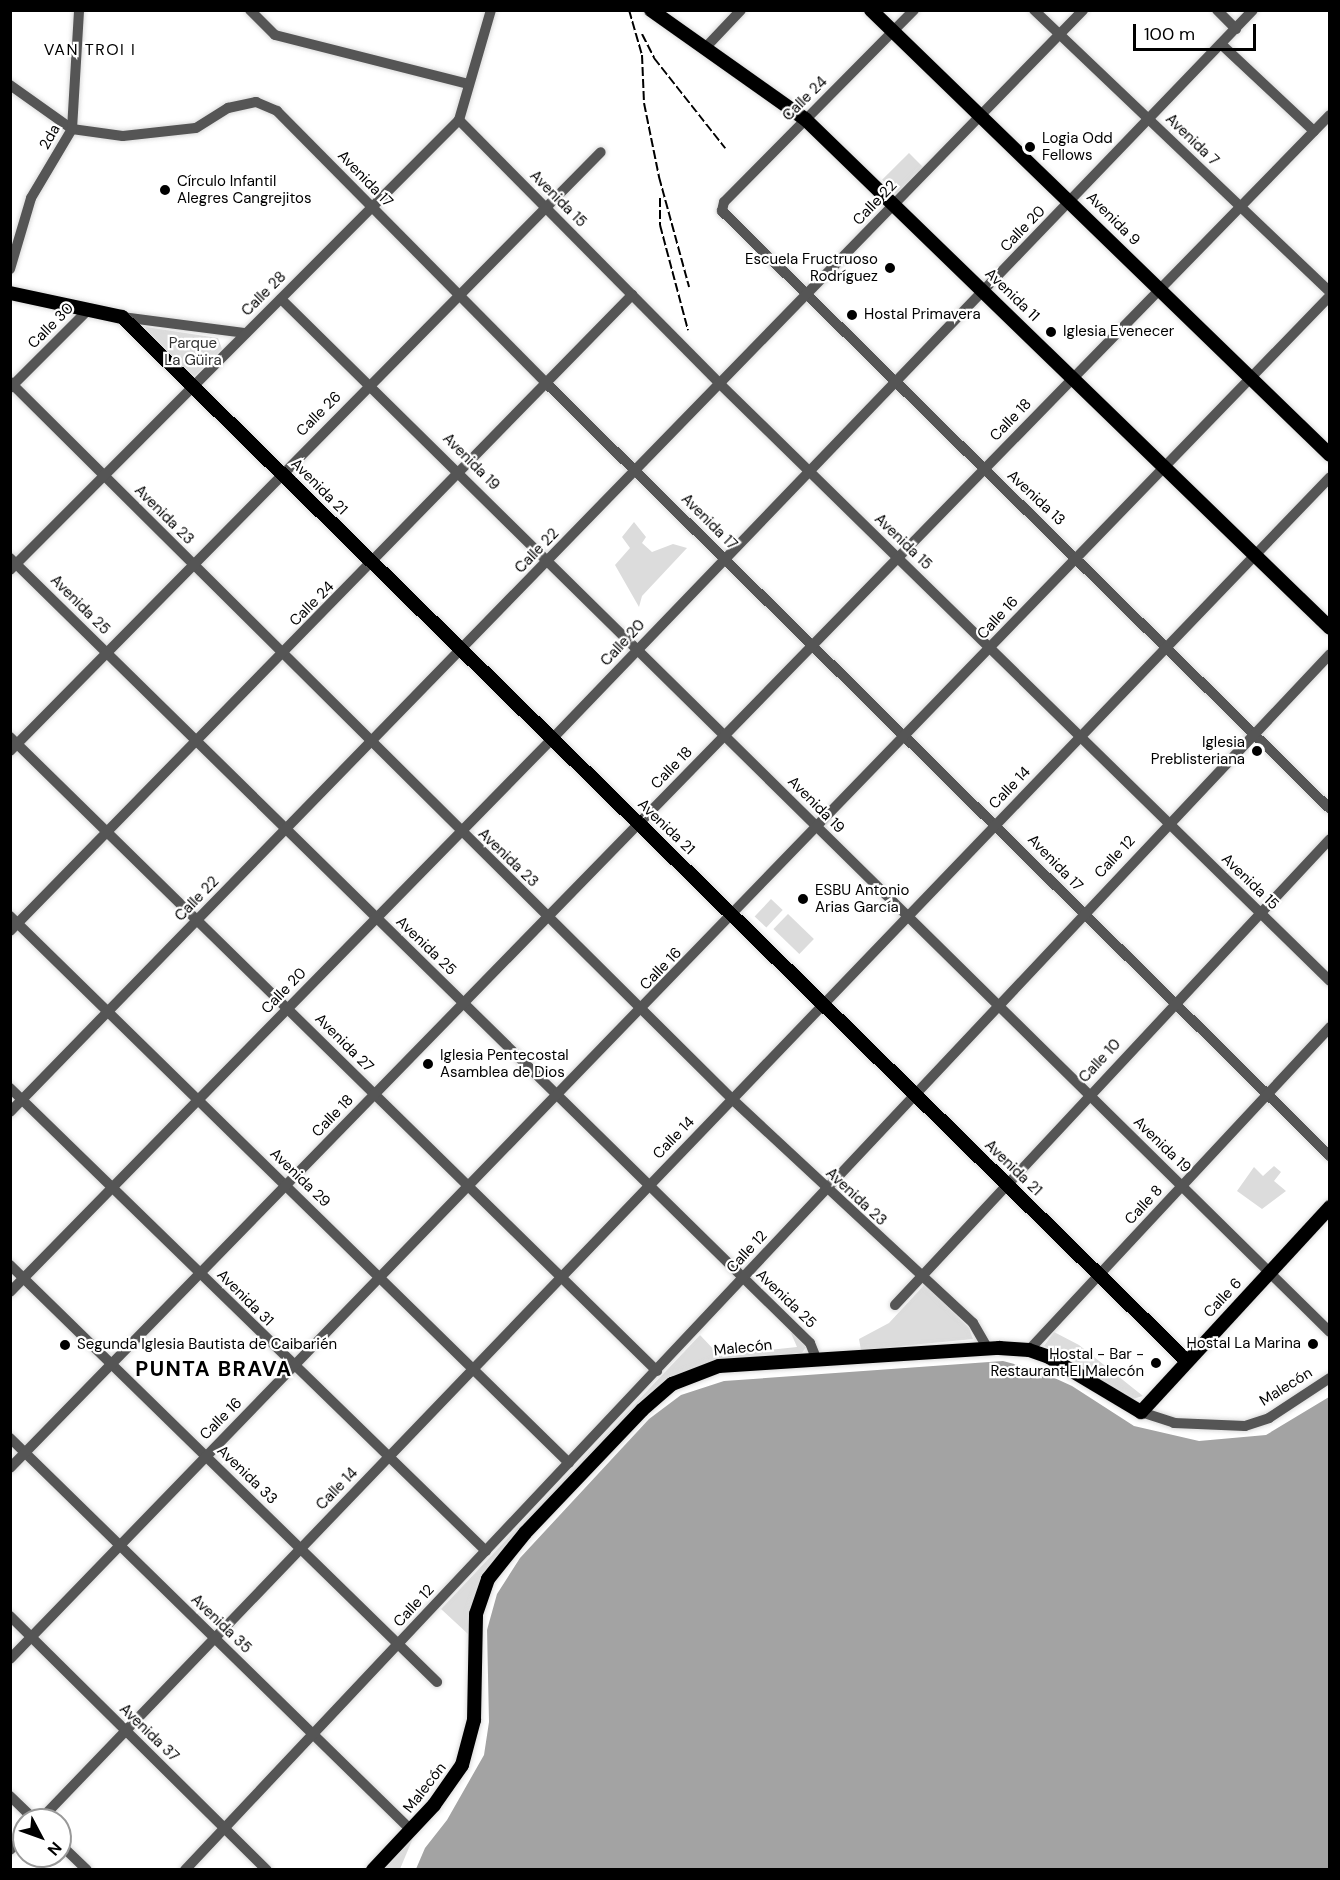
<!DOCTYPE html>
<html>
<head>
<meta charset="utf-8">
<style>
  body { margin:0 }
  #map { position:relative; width:1340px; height:1880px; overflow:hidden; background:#fff; font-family:"DM Sans",sans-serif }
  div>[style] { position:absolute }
  .green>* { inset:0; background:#dcdcdc; transform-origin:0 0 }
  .water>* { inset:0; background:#a3a3a3 }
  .roads { filter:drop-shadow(0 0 2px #dbdbdb) drop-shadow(0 0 2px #dbdbdb) }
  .minor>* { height:10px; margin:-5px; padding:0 5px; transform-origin:5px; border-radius:5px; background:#555 }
  .major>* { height:14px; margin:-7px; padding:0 7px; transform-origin:7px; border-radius:7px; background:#000 }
  .rail>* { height:2px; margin-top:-1px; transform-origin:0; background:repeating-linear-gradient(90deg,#000 0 9px,transparent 0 12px) }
  .dots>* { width:16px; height:16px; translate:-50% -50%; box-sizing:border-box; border:3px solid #fff; border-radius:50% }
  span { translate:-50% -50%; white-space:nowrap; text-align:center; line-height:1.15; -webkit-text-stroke:4.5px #fff; paint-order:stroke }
  .street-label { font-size:15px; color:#000 }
  .poi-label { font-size:15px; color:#000 }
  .left { translate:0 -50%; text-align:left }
  .right { translate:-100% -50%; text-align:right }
  .park-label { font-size:15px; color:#333 }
  .neighbourhood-label { font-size:16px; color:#000; letter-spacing:1.5px }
  .district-label { font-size:21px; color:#000; font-weight:700; letter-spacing:1.5px }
  .frame { position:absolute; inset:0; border:12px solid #000; pointer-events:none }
  .north { position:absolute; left:12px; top:1808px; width:60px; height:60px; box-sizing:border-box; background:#fff; border:2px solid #999; border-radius:50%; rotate:131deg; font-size:16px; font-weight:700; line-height:24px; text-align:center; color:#000 }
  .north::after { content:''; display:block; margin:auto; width:21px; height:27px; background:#000; clip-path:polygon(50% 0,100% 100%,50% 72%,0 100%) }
  .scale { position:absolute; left:1133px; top:24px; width:123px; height:27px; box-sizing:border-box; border:3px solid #000; border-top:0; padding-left:8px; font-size:18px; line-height:21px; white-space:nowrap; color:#000; -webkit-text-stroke:4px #fff; paint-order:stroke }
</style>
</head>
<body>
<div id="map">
  <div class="green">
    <div style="left:909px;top:153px;width:20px;height:38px;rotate:45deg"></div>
    <div style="clip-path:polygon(146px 327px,218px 338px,222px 349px,193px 378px,144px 332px)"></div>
    <div style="clip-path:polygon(634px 522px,646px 537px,642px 543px,652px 552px,673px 544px,687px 548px,642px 596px,639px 607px,615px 565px,630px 548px,622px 537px)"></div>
    <div style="left:771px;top:899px;width:16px;height:24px;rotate:43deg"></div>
    <div style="left:788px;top:914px;width:36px;height:21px;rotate:44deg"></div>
    <div style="clip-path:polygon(1274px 1166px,1281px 1172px,1274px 1181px,1286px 1191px,1262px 1209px,1237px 1191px,1254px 1167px,1263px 1176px)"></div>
    <div style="clip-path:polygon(925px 1284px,969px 1328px,973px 1339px,861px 1350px,859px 1339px,889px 1323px)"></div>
    <div style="clip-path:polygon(795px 1331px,806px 1347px,802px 1353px,722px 1360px,682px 1373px,537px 1513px,470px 1616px,468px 1634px,441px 1609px,700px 1335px,717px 1353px,726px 1352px,733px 1345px,740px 1351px,745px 1346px,759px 1351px,797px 1347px,791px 1333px)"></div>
    <div style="clip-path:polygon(1054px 1332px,1079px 1345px,1143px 1396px,1129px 1400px,1073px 1360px,1044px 1346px)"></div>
    <div style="clip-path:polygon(413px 1838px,400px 1869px,383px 1869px)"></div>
  </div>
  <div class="water">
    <div style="clip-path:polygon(1003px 1361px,1037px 1370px,1072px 1386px,1134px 1426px,1199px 1441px,1266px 1435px,1329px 1397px,1329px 1869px,416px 1869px,425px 1848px,447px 1820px,484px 1755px,489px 1722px,487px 1630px,497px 1594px,520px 1558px,649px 1419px,681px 1395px,724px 1381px)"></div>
  </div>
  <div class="roads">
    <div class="minor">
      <div style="left:250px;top:10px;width:35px;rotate:45deg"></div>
      <div style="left:275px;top:35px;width:200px;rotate:14.2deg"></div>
      <div style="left:914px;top:10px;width:270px;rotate:134.7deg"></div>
      <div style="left:724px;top:202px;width:9px;rotate:103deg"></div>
      <div style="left:722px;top:211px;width:853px;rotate:44.52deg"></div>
      <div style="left:1034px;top:10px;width:409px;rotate:43.6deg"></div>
      <div style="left:1217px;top:10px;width:27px;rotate:45deg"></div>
      <div style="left:1222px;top:45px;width:126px;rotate:43.1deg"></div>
      <div style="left:706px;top:47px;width:51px;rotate:-46.6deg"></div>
      <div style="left:10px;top:85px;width:76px;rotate:35.4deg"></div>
      <div style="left:72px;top:129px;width:51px;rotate:7.8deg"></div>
      <div style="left:123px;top:136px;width:73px;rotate:-6.3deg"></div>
      <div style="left:196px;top:128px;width:38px;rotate:-32deg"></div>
      <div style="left:228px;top:108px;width:29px;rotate:-12deg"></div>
      <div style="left:256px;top:102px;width:23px;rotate:23deg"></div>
      <div style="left:277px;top:111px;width:383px;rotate:45.3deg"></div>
      <div style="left:546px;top:383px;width:1101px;rotate:44.6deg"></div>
      <div style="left:459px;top:120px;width:373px;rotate:45.3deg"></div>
      <div style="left:721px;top:385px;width:852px;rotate:44.38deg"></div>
      <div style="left:10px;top:269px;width:74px;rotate:-73.5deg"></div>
      <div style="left:31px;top:198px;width:80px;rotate:-59.3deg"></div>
      <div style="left:72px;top:129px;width:119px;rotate:-86.6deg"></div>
      <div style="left:281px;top:299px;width:1472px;rotate:44.56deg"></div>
      <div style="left:122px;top:317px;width:125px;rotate:7.4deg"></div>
      <div style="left:10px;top:382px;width:1018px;rotate:44.8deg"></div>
      <div style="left:732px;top:1099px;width:329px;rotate:42.9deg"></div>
      <div style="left:973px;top:1323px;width:30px;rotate:60deg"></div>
      <div style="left:10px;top:388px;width:110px;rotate:-45deg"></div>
      <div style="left:10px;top:558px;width:1121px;rotate:44.46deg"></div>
      <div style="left:810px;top:1343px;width:16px;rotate:68deg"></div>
      <div style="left:10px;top:570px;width:636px;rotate:-45.06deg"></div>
      <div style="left:459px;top:120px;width:115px;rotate:-73.8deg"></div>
      <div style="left:10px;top:737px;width:906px;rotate:44.42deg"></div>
      <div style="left:10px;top:751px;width:841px;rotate:-45.39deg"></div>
      <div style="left:10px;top:916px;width:782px;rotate:44.38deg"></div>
      <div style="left:10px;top:931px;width:890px;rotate:-45.64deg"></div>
      <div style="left:10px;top:1088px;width:664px;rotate:44.21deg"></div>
      <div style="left:10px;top:1112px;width:1538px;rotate:-45.76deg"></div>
      <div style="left:10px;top:1265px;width:597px;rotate:44.32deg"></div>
      <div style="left:10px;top:1292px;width:774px;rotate:-45.58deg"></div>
      <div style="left:552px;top:739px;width:1011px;rotate:-46.12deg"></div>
      <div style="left:895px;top:1305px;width:637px;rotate:-46.97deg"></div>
      <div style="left:1029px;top:1350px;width:442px;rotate:-47deg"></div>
      <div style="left:1141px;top:1412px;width:35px;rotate:18deg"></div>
      <div style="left:1174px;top:1423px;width:71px;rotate:2.4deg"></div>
      <div style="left:1245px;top:1426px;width:25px;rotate:-18deg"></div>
      <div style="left:1269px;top:1418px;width:73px;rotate:-33.3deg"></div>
      <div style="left:10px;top:1438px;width:562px;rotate:44.35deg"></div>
      <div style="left:10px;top:1468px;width:1890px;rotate:-45.71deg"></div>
      <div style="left:10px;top:1616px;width:361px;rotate:44.7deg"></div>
      <div style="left:10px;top:1659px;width:1897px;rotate:-45.92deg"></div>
      <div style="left:10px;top:1796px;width:35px;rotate:44deg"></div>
      <div style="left:40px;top:1820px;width:1862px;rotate:-46.15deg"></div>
      <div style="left:60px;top:1844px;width:37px;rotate:44deg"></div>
      <div style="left:10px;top:1850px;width:20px;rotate:-45deg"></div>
      <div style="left:185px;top:1870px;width:1670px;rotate:-46.72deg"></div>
    </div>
    <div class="major">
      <div style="left:651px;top:10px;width:189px;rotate:35.3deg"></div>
      <div style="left:805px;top:119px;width:731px;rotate:44.11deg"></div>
      <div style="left:871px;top:10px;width:639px;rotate:44.11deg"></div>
      <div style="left:10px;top:293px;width:115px;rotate:12.1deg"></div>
      <div style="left:122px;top:317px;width:1491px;rotate:44.43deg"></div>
      <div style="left:373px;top:1870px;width:89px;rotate:-46.8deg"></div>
      <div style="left:434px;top:1805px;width:49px;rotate:-55deg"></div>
      <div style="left:462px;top:1765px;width:47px;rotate:-75.1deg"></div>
      <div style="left:474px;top:1720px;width:106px;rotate:-88.9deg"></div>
      <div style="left:476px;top:1614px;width:37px;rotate:-71deg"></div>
      <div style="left:488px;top:1579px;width:59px;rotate:-51.2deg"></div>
      <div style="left:525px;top:1533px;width:170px;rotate:-46.4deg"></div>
      <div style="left:642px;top:1410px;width:40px;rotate:-41deg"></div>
      <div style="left:672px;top:1384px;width:50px;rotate:-21deg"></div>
      <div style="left:719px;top:1366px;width:281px;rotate:-3.7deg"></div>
      <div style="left:999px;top:1348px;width:30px;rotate:4deg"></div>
      <div style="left:1029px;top:1350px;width:21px;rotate:19deg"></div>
      <div style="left:1049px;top:1357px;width:107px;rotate:30.9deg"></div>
      <div style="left:1141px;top:1412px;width:279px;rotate:-47.3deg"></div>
    </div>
  </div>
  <div class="rail">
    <div style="left:629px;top:10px;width:47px;rotate:73.9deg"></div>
    <div style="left:642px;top:55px;width:48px;rotate:87.6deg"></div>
    <div style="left:644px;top:103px;width:76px;rotate:78.5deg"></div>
    <div style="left:659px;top:177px;width:114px;rotate:74.7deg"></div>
    <div style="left:642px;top:34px;width:27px;rotate:63deg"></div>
    <div style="left:654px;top:58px;width:115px;rotate:51.7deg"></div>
    <div style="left:660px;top:198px;width:27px;rotate:90deg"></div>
    <div style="left:660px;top:225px;width:109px;rotate:75.1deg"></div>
  </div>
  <div class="dots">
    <div style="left:1030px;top:147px;background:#000"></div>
    <div style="left:165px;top:190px;background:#000"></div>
    <div style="left:890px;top:268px;background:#000"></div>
    <div style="left:852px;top:315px;background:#000"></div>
    <div style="left:1051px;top:332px;background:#000"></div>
    <div style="left:1257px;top:751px;background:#000"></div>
    <div style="left:803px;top:899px;background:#000"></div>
    <div style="left:428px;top:1064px;background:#000"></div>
    <div style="left:1313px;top:1344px;background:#000"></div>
    <div style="left:65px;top:1345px;background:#000"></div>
    <div style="left:1156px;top:1363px;background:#000"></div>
  </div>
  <div class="street-label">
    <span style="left:805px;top:99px;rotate:-45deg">Calle 24</span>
    <span style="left:50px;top:137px;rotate:-61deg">2da</span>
    <span style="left:1192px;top:140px;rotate:44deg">Avenida 7</span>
    <span style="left:365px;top:179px;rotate:46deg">Avenida 17</span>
    <span style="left:558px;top:199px;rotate:45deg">Avenida 15</span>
    <span style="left:875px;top:203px;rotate:-46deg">Calle 22</span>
    <span style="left:1113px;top:219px;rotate:45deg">Avenida 9</span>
    <span style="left:1023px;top:229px;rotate:-46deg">Calle 20</span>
    <span style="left:264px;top:294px;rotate:-45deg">Calle 28</span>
    <span style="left:1012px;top:295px;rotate:44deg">Avenida 11</span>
    <span style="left:51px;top:326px;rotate:-45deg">Calle 30</span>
    <span style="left:319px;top:414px;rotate:-45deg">Calle 26</span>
    <span style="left:1011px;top:420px;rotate:-46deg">Calle 18</span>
    <span style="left:471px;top:462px;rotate:45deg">Avenida 19</span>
    <span style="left:319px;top:487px;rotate:45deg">Avenida 21</span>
    <span style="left:1036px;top:498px;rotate:43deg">Avenida 13</span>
    <span style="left:164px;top:515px;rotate:45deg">Avenida 23</span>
    <span style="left:709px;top:522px;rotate:45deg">Avenida 17</span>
    <span style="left:903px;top:542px;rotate:44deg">Avenida 15</span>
    <span style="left:537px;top:551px;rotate:-46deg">Calle 22</span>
    <span style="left:312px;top:604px;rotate:-45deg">Calle 24</span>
    <span style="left:80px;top:605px;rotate:45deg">Avenida 25</span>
    <span style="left:998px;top:618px;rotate:-47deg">Calle 16</span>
    <span style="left:623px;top:643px;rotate:-47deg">Calle 20</span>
    <span style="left:672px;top:768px;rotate:-46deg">Calle 18</span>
    <span style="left:1010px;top:788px;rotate:-46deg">Calle 14</span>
    <span style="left:816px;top:805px;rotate:45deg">Avenida 19</span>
    <span style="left:666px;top:827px;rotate:44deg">Avenida 21</span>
    <span style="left:1115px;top:857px;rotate:-47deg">Calle 12</span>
    <span style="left:508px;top:858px;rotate:44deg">Avenida 23</span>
    <span style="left:1055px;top:863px;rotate:46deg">Avenida 17</span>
    <span style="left:1250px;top:882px;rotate:44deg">Avenida 15</span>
    <span style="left:197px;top:899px;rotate:-46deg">Calle 22</span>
    <span style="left:426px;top:946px;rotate:44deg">Avenida 25</span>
    <span style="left:661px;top:969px;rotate:-46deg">Calle 16</span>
    <span style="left:284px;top:991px;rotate:-46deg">Calle 20</span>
    <span style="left:344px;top:1043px;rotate:45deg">Avenida 27</span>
    <span style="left:1100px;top:1061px;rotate:-47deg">Calle 10</span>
    <span style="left:333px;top:1116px;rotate:-46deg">Calle 18</span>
    <span style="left:674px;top:1138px;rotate:-46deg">Calle 14</span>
    <span style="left:1162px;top:1145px;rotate:44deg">Avenida 19</span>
    <span style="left:1013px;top:1168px;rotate:44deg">Avenida 21</span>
    <span style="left:300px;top:1178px;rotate:44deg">Avenida 29</span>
    <span style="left:856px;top:1197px;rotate:43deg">Avenida 23</span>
    <span style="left:1144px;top:1205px;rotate:-47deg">Calle 8</span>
    <span style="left:747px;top:1252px;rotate:-47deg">Calle 12</span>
    <span style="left:245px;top:1298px;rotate:45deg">Avenida 31</span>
    <span style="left:1223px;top:1298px;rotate:-47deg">Calle 6</span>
    <span style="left:786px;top:1299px;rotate:44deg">Avenida 25</span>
    <span style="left:743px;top:1348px;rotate:-6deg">Malecón</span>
    <span style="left:1286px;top:1387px;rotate:-32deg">Malecón</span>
    <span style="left:221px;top:1419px;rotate:-45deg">Calle 16</span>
    <span style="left:247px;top:1475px;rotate:44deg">Avenida 33</span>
    <span style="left:337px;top:1489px;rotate:-46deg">Calle 14</span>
    <span style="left:414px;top:1606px;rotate:-47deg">Calle 12</span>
    <span style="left:221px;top:1624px;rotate:44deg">Avenida 35</span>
    <span style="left:149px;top:1733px;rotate:44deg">Avenida 37</span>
    <span style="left:425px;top:1788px;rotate:-52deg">Malecón</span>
  </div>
  <div class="poi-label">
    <span class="left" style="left:1042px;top:147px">Logia Odd<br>Fellows</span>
    <span class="left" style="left:177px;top:190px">Círculo Infantil<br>Alegres Cangrejitos</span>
    <span class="right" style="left:878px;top:268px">Escuela Fructruoso<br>Rodríguez</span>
    <span class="left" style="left:864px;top:315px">Hostal Primavera</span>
    <span class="left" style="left:1063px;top:332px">Iglesia Evenecer</span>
    <span class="right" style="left:1245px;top:751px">Iglesia<br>Preblisteriana</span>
    <span class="left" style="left:815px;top:899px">ESBU Antonio<br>Arias García</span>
    <span class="left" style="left:440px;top:1064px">Iglesia Pentecostal<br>Asamblea de Dios</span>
    <span class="right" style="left:1301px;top:1344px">Hostal La Marina</span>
    <span class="left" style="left:77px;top:1345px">Segunda Iglesia Bautista de Caibarién</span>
    <span class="right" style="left:1144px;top:1363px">Hostal - Bar -<br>Restaurant El Malecón</span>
  </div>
  <div class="park-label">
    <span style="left:193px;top:352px">Parque<br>La Güira</span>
  </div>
  <div class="neighbourhood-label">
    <span style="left:90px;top:50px">VAN TROI I</span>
  </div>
  <div class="district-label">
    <span style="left:214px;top:1369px">PUNTA BRAVA</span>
  </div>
  <div class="frame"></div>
  <div class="north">N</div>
  <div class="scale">100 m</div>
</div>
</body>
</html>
